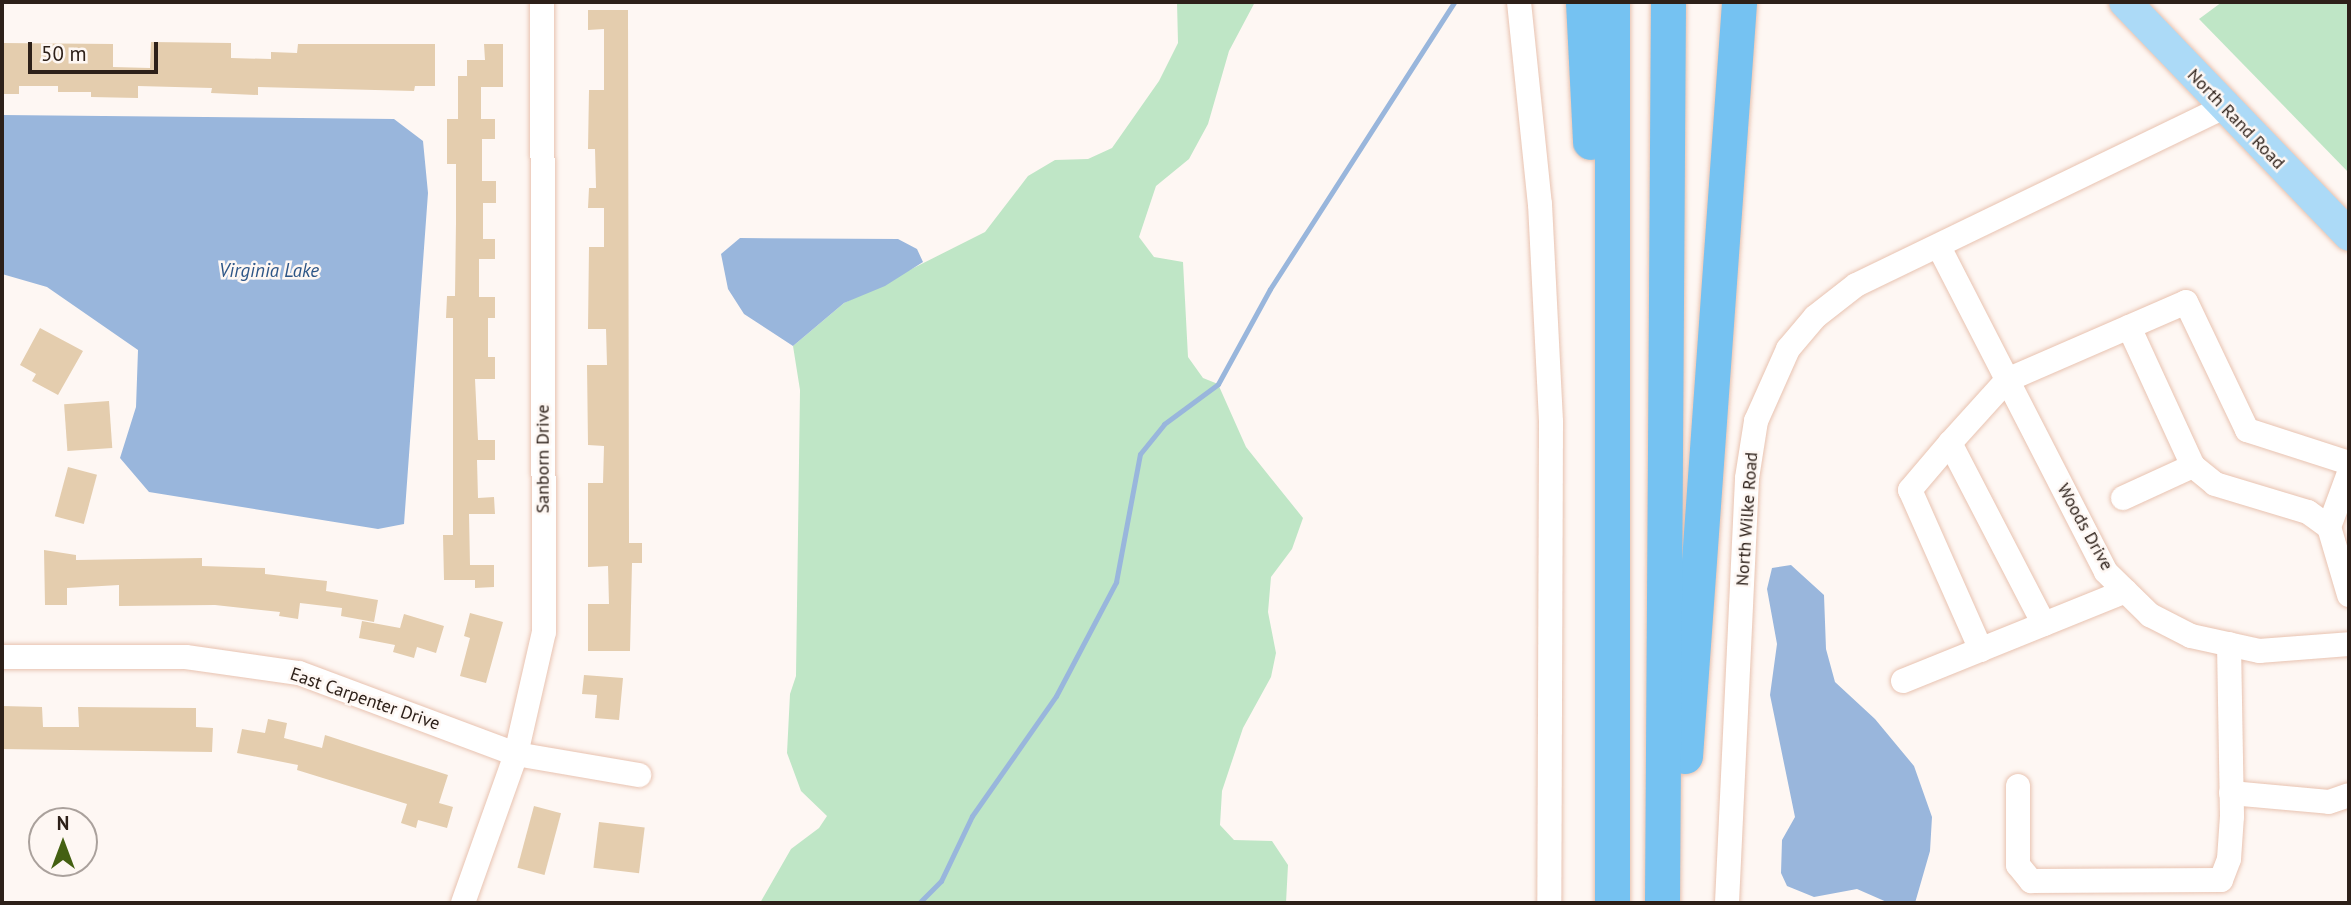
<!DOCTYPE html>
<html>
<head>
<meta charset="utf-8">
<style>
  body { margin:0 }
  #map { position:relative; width:2351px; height:905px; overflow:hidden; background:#fef7f3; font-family:"PT Sans",sans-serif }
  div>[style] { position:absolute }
  .green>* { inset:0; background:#bfe6c6 }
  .water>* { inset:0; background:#99b6dc }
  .stream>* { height:5px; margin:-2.5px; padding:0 2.5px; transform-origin:2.5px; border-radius:2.5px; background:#99b6dc }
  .building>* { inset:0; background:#e4cdae; transform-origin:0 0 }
  .roads { filter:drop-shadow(0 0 2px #e8c3b1) drop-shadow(0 0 2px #e8c3b1) }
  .minor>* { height:24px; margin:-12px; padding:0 12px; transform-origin:12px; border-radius:12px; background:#fff }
  .major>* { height:32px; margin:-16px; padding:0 16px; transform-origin:16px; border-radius:16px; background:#acdaf7 }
  .highway>* { height:35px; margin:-17.5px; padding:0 17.5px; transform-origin:17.5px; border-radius:17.5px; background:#75c2f2 }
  span { translate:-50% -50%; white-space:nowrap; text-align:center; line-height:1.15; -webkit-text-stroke:5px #fef7f3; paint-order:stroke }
  .street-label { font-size:18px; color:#2d2019 }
  .water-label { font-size:19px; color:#2d5586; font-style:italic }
  .frame { position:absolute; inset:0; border:4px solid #2d2019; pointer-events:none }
  .north { position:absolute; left:28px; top:807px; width:70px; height:70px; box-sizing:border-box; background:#fef7f3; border:2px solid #aaa19c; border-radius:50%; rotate:0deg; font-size:19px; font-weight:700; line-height:28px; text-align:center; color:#2d2019 }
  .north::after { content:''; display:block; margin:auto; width:24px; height:32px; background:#446012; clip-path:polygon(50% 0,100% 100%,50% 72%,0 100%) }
  .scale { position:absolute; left:28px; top:42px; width:130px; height:32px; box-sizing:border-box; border:4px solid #2d2019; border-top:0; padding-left:9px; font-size:21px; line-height:24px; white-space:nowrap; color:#2d2019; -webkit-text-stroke:5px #fef7f3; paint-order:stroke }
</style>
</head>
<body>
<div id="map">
  <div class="green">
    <div style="clip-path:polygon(1177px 2px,1255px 2px,1229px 51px,1208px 124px,1189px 159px,1156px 186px,1139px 237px,1154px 257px,1183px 262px,1188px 357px,1203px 378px,1218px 384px,1246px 447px,1303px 518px,1292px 549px,1271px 577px,1268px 612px,1276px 653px,1271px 677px,1243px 728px,1222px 791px,1220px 825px,1234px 840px,1272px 841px,1288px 865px,1286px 903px,760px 903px,791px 849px,819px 828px,827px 816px,801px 791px,787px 753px,790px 694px,796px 676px,800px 390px,793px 346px,844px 303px,985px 232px,1028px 176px,1055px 160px,1088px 159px,1112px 148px,1159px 81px,1178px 43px)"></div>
    <div style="clip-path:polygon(2222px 2px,2349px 2px,2349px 173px,2199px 19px)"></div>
  </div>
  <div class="water">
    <div style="clip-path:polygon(2px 115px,394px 119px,423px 141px,428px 193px,404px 524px,378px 529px,149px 492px,120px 458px,136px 407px,138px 350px,47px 287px,2px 274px)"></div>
    <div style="clip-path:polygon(740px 238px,898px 239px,917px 249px,923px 262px,885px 286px,844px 303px,793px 346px,744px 314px,728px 289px,721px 254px)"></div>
    <div style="clip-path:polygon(1791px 565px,1824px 595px,1826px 649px,1835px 682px,1875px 719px,1914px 766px,1932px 817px,1930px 851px,1915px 903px,1889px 903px,1857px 889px,1814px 897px,1787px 886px,1781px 873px,1782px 840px,1795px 817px,1770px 695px,1777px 644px,1767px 589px,1772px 568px)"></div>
  </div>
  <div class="stream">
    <div style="left:919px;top:903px;width:31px;rotate:-45deg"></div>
    <div style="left:941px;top:881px;width:72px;rotate:-64.5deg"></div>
    <div style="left:972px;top:816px;width:146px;rotate:-55deg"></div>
    <div style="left:1056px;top:696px;width:129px;rotate:-62.2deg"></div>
    <div style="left:1116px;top:582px;width:130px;rotate:-79.4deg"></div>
    <div style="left:1140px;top:454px;width:38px;rotate:-51deg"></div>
    <div style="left:1164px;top:424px;width:67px;rotate:-36.5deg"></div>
    <div style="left:1218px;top:384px;width:108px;rotate:-61.3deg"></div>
    <div style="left:1270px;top:289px;width:341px;rotate:-57.3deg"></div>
  </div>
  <div class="building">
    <div style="clip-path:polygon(588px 10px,628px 10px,629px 543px,642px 543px,642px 563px,632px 563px,630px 651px,588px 651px,588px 604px,609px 604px,608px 566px,588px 567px,588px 483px,603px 483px,604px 446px,588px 445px,587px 365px,607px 365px,606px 329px,588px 329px,589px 247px,604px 247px,604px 208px,588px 208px,589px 188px,596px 188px,595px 149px,588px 149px,589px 90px,604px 90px,604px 29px,588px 30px)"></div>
    <div style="clip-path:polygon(151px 42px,231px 43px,231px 58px,271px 59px,271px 52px,297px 53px,298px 44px,435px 44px,435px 86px,415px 86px,414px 91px,258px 87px,258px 95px,211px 93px,212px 88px,138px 86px,138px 98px,91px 97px,91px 92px,58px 92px,58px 86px,19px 86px,19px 94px,2px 94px,2px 43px,113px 44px,113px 67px,150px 68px)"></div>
    <div style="clip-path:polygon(484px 44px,503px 44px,503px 87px,481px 87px,481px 119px,495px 119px,495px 139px,482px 139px,482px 181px,496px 181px,496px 203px,483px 203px,483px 239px,495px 239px,495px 259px,479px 259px,479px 297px,495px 297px,495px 318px,488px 318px,488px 357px,495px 357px,495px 379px,475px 379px,478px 440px,495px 440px,495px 460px,477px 460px,478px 498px,494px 497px,495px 514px,469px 514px,470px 565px,494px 565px,494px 587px,475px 588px,475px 580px,444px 580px,443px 535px,453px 535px,453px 318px,446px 318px,447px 296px,455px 296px,456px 222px,456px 164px,447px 164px,447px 119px,458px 119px,458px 76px,467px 76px,467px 60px,485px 60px)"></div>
    <div style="clip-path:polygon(40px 328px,83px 351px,58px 395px,32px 381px,36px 374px,20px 365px)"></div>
    <div style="left:109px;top:401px;width:47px;height:45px;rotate:86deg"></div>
    <div style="left:68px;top:467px;width:30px;height:51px;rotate:15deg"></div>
    <div style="clip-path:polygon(44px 550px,76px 555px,76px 560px,202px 558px,202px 566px,265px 568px,265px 574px,327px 581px,326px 591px,378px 600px,374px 622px,341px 616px,342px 608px,300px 603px,298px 619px,279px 616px,280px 612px,215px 605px,119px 606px,119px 585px,67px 588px,67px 605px,45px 605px)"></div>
    <div style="clip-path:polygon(470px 613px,503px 622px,486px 683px,460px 676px,470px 638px,464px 636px)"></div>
    <div style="clip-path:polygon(404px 614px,444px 626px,436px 653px,417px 647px,414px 658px,393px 652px,395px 645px,359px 638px,362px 621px,400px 628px)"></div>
    <div style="clip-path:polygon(584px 675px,623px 678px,619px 720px,595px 718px,597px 695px,582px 694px)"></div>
    <div style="clip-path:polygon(2px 706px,42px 707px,43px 727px,79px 727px,78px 707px,196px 708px,196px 727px,213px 728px,212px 752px,2px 749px)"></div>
    <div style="clip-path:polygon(268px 719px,287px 723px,284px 738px,322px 748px,325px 735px,448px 775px,439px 803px,453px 807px,447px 828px,418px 820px,416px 828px,401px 823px,407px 804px,297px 770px,298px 765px,237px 753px,242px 729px,265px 733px)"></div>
    <div style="left:534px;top:806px;width:28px;height:64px;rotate:15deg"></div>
    <div style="left:599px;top:822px;width:46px;height:46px;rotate:7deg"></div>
  </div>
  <div class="roads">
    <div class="minor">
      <div style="left:1519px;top:2px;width:203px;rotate:84.1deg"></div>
      <div style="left:1540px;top:204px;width:218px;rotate:87.1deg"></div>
      <div style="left:1551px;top:422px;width:481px;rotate:90.2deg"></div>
      <div style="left:1939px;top:247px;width:365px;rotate:62.8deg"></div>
      <div style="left:2106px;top:572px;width:62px;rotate:44.3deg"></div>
      <div style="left:2150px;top:615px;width:46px;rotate:27.1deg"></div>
      <div style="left:2191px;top:636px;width:70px;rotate:12.4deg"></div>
      <div style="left:2259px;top:651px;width:90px;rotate:-4.4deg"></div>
      <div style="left:2129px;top:327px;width:153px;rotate:65.3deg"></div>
      <div style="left:2193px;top:466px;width:28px;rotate:39deg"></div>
      <div style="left:2215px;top:484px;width:97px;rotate:16.8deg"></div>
      <div style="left:2308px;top:512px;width:26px;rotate:36deg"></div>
      <div style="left:1950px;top:443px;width:85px;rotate:-47.9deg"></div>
      <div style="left:2007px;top:380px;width:195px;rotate:-23.5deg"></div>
      <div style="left:2186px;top:302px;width:142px;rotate:64.5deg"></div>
      <div style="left:2247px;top:430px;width:107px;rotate:17.9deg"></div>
      <div style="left:2349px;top:473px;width:58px;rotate:110.3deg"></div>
      <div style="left:2329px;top:527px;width:71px;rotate:73.6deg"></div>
      <div style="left:2123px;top:498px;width:77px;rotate:-24.6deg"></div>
      <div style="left:1981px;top:650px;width:175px;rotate:-113.9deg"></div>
      <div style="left:1910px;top:490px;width:62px;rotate:-49.6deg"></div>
      <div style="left:1950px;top:443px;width:204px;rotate:62.6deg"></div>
      <div style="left:2px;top:657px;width:184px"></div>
      <div style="left:186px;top:657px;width:114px;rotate:8.1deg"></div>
      <div style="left:299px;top:673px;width:232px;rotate:20.5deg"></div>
      <div style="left:516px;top:754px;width:125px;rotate:9.7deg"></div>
      <div style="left:1903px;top:681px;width:240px;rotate:-22deg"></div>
      <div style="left:2018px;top:786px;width:79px;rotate:90deg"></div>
      <div style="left:2018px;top:865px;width:21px;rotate:51deg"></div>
      <div style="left:2031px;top:881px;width:190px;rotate:-0.3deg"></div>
      <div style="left:2221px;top:880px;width:22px;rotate:-69deg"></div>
      <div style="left:2229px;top:859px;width:43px;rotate:-86deg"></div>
      <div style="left:2232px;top:816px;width:172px;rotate:-91deg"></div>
      <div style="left:2231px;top:793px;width:98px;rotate:5.2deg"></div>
      <div style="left:2329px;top:802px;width:21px;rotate:-19deg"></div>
      <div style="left:463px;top:903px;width:158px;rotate:-70.4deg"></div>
      <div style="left:516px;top:754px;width:125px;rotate:-77.1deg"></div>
      <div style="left:544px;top:632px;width:630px;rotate:-90.18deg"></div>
      <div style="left:1727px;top:903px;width:425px;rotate:-87.3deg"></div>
      <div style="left:1747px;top:478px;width:58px;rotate:-81deg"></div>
      <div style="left:1756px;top:421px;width:79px;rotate:-66deg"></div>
      <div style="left:1788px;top:349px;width:42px;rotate:-49.8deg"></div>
      <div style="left:1815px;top:317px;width:52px;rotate:-38deg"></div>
      <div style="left:1856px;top:285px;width:409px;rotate:-25.8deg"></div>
    </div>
    <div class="major">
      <div style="left:2125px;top:2px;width:323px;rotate:46.1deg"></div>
    </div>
    <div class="highway">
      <div style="left:1583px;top:2px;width:140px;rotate:87.1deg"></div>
      <div style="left:1685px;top:756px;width:756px;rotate:-85.9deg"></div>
      <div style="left:1612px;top:903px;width:901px;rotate:-90deg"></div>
      <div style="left:1662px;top:903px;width:901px;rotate:-89.62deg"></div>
    </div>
  </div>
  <div class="street-label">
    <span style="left:2236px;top:119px;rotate:46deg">North Rand Road</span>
    <span style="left:543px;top:459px;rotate:-90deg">Sanborn Drive</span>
    <span style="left:1747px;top:519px;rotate:-86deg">North Wilke Road</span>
    <span style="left:2085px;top:527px;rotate:61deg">Woods Drive</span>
    <span style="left:365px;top:699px;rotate:19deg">East Carpenter Drive</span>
  </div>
  <div class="water-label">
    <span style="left:269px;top:271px">Virginia Lake</span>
  </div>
  <div class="frame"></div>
  <div class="north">N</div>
  <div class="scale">50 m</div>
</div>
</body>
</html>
